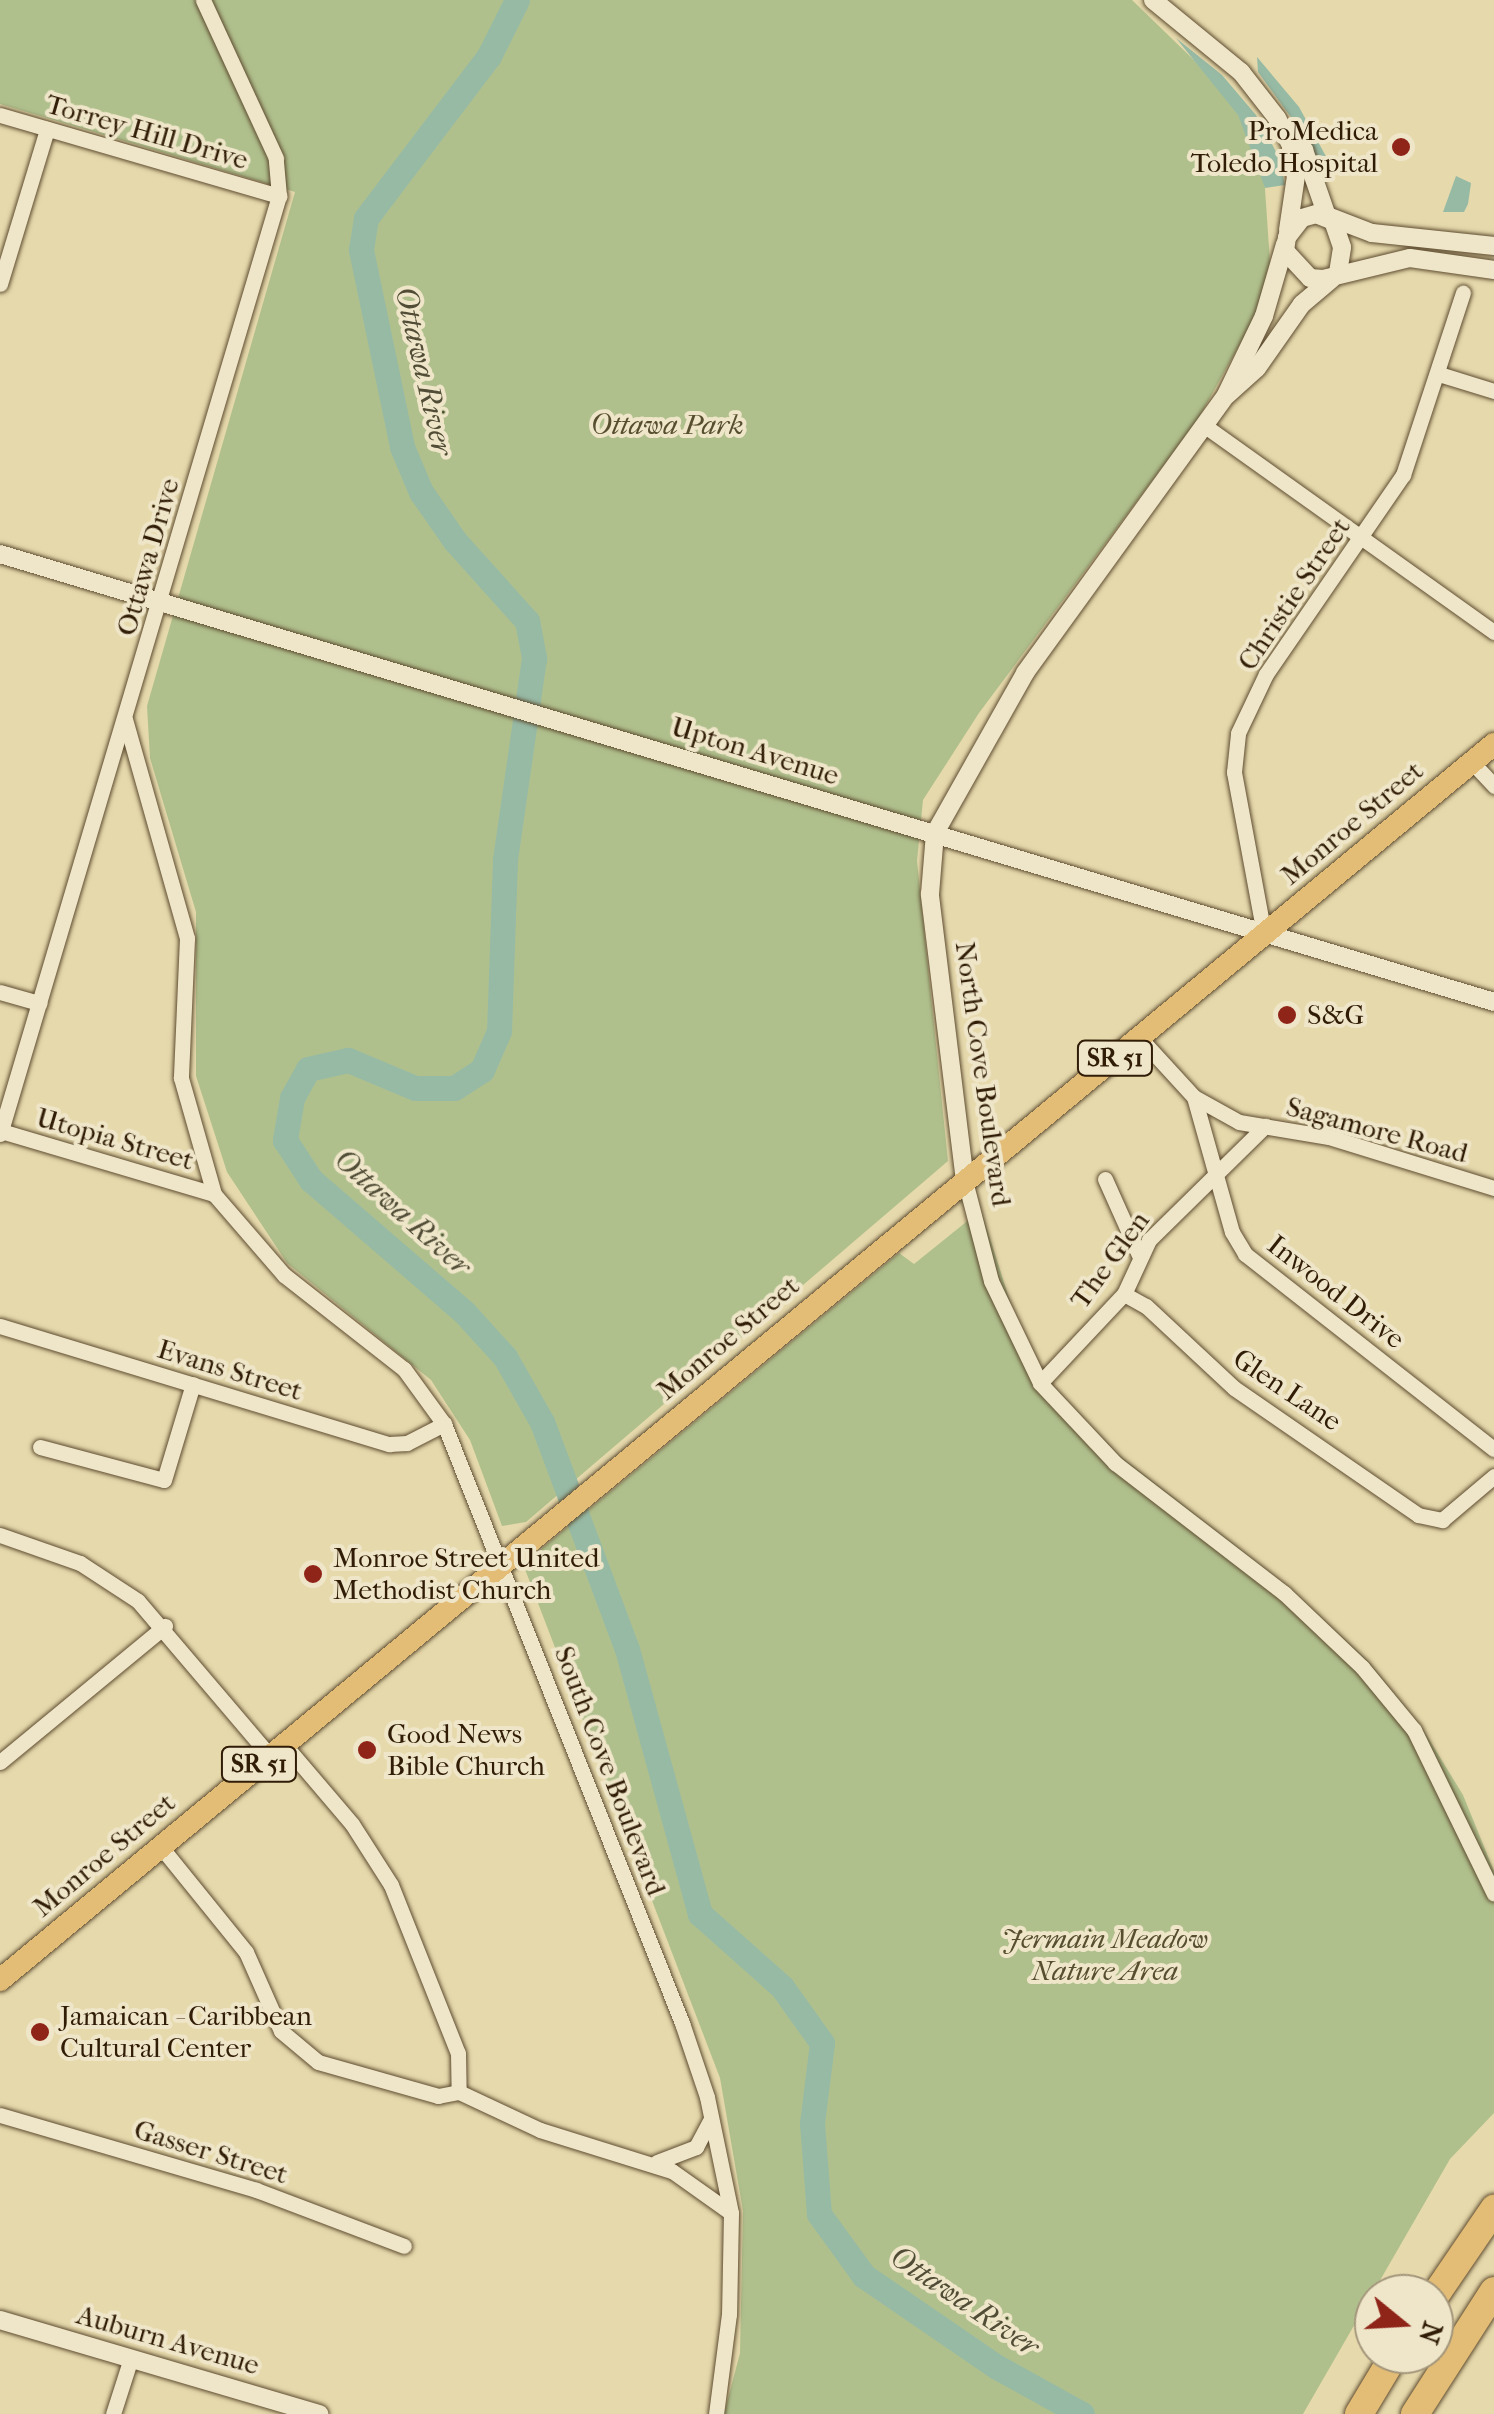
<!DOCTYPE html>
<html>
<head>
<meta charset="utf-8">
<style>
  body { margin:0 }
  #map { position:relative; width:1494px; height:2414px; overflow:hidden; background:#e6d9ac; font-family:"IM FELL French Canon",serif }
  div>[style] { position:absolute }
  .green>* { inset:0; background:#b0c08d }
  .water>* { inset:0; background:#97baa5 }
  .river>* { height:25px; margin:-12.5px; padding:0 12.5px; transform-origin:12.5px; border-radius:12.5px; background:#97baa5 }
  .roads { filter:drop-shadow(0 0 2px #5e4c30) drop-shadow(0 0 2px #5e4c30) }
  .minor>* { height:15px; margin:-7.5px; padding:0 7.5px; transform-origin:7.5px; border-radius:7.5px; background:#efe6c9 }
  .tertiary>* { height:18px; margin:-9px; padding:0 9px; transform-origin:9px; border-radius:9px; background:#efe6c9 }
  .primary>* { height:22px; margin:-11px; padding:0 11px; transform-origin:11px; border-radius:11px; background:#e3bc76 }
  .motorway>* { height:28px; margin:-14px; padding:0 14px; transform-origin:14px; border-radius:14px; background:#e3bc76 }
  .dots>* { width:28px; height:28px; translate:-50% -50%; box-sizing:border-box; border:5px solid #efe6c9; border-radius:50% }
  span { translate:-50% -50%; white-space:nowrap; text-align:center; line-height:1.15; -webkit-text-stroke:8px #efe6c9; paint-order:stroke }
  .shield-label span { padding:2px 8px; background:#efe6c9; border:2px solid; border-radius:8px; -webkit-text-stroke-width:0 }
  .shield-label { font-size:25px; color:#311d07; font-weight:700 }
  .poi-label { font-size:28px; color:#311d07 }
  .right { translate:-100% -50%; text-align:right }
  .left { translate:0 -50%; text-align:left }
  .street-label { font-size:28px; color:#311d07 }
  .park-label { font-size:28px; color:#574e2f; font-style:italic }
  .water-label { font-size:30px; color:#504c36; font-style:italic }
  .north { position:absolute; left:1354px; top:2274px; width:100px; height:100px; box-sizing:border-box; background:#efe6c9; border:2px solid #a3967b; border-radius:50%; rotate:108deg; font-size:28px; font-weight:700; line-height:40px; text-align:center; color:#311d07 }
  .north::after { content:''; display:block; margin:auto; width:35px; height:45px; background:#8f2418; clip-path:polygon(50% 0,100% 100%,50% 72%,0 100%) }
</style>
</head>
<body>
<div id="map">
  <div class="green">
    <div style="clip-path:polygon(0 0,1132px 0,1229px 94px,1264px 174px,1270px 262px,1255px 317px,1198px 419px,979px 713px,923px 800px,917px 861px,948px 1161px,526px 1522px,502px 1526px,470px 1440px,431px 1380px,287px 1263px,227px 1172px,196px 1076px,196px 912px,150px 758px,147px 706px,295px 192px,0 104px)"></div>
    <div style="clip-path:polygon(981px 1210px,1018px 1326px,1047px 1379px,1120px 1456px,1289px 1587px,1368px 1661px,1421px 1726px,1463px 1795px,1494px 1871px,1494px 2113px,1450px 2159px,1303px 2414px,724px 2414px,740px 2353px,743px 2211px,720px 2078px,523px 1564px,899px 1253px,914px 1264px)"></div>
  </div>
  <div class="water">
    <div style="clip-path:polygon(1176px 38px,1222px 75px,1256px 115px,1279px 157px,1285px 185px,1265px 188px,1238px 115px)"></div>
    <div style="clip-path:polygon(1257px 57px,1299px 107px,1334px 171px,1321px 175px,1298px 127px,1258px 72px)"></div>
    <div style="clip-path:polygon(1456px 176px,1471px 183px,1468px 204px,1464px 212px,1443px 212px)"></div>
  </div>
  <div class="river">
    <div style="left:517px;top:0;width:63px;rotate:116.6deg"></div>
    <div style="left:489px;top:56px;width:203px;rotate:127.2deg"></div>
    <div style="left:366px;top:218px;width:32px;rotate:99deg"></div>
    <div style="left:361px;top:250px;width:201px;rotate:78.2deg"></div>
    <div style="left:402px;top:447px;width:49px;rotate:67.1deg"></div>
    <div style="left:421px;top:492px;width:60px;rotate:55.2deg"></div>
    <div style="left:455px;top:541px;width:108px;rotate:48deg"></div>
    <div style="left:527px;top:621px;width:38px;rotate:79deg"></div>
    <div style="left:534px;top:658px;width:204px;rotate:98.2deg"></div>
    <div style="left:505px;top:860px;width:171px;rotate:92deg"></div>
    <div style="left:499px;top:1031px;width:43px;rotate:113.6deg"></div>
    <div style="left:482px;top:1070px;width:33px;rotate:147deg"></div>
    <div style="left:454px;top:1088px;width:39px;rotate:180deg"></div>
    <div style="left:415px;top:1088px;width:73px;rotate:-157.3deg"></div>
    <div style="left:348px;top:1060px;width:41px;rotate:167.3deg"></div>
    <div style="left:308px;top:1069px;width:33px;rotate:119deg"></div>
    <div style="left:292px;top:1098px;width:43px;rotate:99.5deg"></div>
    <div style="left:285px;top:1140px;width:48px;rotate:57deg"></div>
    <div style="left:311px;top:1180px;width:202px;rotate:40.8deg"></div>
    <div style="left:464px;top:1312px;width:61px;rotate:47.7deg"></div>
    <div style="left:505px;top:1357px;width:75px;rotate:60.4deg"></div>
    <div style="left:542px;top:1422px;width:242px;rotate:69.5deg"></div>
    <div style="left:627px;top:1649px;width:275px;rotate:74.6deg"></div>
    <div style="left:700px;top:1914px;width:110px;rotate:41.7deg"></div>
    <div style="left:782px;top:1987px;width:69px;rotate:54.5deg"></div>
    <div style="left:822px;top:2043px;width:81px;rotate:97.1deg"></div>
    <div style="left:812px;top:2123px;width:91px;rotate:85.6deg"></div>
    <div style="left:819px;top:2214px;width:77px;rotate:54deg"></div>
    <div style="left:864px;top:2276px;width:161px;rotate:34.4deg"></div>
    <div style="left:997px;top:2367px;width:97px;rotate:28.9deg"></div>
  </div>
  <div class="roads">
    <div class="minor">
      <div style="left:0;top:115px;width:291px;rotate:16.2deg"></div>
      <div style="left:0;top:284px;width:162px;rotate:-73.1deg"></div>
      <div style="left:1439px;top:374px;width:58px;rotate:17.2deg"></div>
      <div style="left:1205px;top:426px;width:355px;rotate:35.5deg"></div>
      <div style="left:125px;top:719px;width:228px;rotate:74.2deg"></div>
      <div style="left:187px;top:938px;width:140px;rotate:92.5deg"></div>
      <div style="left:181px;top:1078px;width:121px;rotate:74.1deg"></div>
      <div style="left:214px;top:1194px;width:107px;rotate:49.2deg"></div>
      <div style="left:284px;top:1275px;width:152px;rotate:38.1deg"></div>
      <div style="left:404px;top:1369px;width:68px;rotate:54deg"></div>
      <div style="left:444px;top:1424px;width:645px;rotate:68.33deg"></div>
      <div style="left:682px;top:2023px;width:78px;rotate:71.3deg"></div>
      <div style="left:707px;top:2097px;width:118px;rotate:78.3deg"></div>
      <div style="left:731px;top:2213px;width:101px;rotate:91.1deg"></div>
      <div style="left:729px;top:2314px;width:101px;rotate:97.4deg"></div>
      <div style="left:1472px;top:762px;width:33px;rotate:47deg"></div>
      <div style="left:1264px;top:934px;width:165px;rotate:-100.5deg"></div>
      <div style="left:1234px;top:772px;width:39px;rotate:-84deg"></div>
      <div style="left:1238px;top:733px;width:65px;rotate:-64.6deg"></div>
      <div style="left:1266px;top:674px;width:242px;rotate:-55.5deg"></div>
      <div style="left:1403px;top:475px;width:192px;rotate:-71.8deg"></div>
      <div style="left:0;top:992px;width:41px;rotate:15.8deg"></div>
      <div style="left:1139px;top:1037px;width:81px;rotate:47.5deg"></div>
      <div style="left:1194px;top:1097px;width:140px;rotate:74.3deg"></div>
      <div style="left:1232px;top:1232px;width:26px;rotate:59deg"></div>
      <div style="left:1245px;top:1254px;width:316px;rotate:38.1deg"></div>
      <div style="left:1194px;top:1097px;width:51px;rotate:29.1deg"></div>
      <div style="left:1239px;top:1122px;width:91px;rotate:9.5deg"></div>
      <div style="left:1329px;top:1137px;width:173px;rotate:17.2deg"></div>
      <div style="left:1px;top:1131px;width:222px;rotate:16.5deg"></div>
      <div style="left:0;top:1134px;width:979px;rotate:-73.44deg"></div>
      <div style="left:279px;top:196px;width:38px;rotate:-95deg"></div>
      <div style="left:276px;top:158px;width:174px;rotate:-114.8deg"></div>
      <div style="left:1105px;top:1179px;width:83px;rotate:65.9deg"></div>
      <div style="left:965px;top:1181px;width:103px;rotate:75.4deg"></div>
      <div style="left:991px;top:1281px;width:113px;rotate:64.3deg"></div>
      <div style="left:1040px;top:1383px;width:110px;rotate:46.8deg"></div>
      <div style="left:1115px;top:1463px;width:213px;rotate:37.6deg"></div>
      <div style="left:1284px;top:1593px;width:108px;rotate:43.5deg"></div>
      <div style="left:1362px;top:1667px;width:82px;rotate:50.5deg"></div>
      <div style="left:1414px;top:1730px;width:182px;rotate:64deg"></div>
      <div style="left:1124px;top:1294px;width:25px;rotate:29deg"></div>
      <div style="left:1146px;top:1306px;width:120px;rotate:43deg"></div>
      <div style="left:1234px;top:1388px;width:224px;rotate:34.6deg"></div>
      <div style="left:1418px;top:1515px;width:25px;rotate:12deg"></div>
      <div style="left:1442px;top:1520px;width:68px;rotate:-40.2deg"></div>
      <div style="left:0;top:1326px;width:407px;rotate:16.9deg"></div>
      <div style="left:389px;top:1444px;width:18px;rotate:-3deg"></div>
      <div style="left:407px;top:1443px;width:42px;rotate:-27.2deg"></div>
      <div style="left:1040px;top:1383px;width:122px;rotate:-46.7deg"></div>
      <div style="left:1124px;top:1294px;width:60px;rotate:-65.2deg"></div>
      <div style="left:1149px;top:1240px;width:163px;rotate:-44.5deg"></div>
      <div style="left:40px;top:1447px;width:128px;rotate:14.9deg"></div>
      <div style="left:164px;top:1480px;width:100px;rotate:-73.2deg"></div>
      <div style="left:0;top:1535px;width:85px;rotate:19.3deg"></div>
      <div style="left:80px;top:1563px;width:69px;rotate:33.2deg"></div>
      <div style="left:138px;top:1601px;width:202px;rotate:49.6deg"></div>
      <div style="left:283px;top:1743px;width:106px;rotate:49.6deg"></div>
      <div style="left:352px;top:1824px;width:72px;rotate:57.4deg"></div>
      <div style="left:391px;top:1885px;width:181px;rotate:68.3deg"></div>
      <div style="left:458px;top:2053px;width:39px;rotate:89deg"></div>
      <div style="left:0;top:1762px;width:214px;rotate:-39.5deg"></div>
      <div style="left:161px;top:1847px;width:135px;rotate:51deg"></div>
      <div style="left:246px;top:1952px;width:86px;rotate:66.1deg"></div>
      <div style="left:281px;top:2031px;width:48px;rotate:40deg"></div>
      <div style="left:318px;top:2062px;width:125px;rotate:15.8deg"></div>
      <div style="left:438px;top:2096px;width:21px;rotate:-11deg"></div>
      <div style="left:459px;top:2092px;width:89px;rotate:25.1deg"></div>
      <div style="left:540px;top:2130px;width:138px;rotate:17.3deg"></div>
      <div style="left:672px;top:2171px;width:72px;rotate:35.4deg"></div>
      <div style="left:0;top:2115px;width:267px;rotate:16.3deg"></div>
      <div style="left:256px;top:2190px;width:158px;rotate:20.7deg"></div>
      <div style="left:657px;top:2162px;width:42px;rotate:-21deg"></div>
      <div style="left:696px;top:2147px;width:32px;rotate:-62deg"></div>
      <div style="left:113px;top:2414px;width:59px;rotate:-72.2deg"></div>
    </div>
    <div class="tertiary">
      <div style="left:1153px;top:0;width:114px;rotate:39.3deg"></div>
      <div style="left:1241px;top:72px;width:58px;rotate:52deg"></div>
      <div style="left:1277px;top:118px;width:31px;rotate:63deg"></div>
      <div style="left:1291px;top:146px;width:30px;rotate:81deg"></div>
      <div style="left:1296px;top:176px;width:55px;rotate:98.4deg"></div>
      <div style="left:1291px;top:146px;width:14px;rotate:17deg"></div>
      <div style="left:1304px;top:150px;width:70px;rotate:70.8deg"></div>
      <div style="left:1330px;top:217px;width:45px;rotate:20.9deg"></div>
      <div style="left:1372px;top:233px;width:123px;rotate:6.1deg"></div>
      <div style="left:1338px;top:273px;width:26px;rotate:-81deg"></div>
      <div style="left:1342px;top:247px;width:28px;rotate:-109deg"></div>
      <div style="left:1333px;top:221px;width:18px;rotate:-158deg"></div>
      <div style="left:1316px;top:214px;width:15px;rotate:164deg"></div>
      <div style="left:1302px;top:218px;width:24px;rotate:128deg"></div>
      <div style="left:1287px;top:237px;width:14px;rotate:98deg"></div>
      <div style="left:1285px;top:251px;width:37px;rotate:47deg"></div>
      <div style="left:1310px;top:278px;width:13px;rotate:4deg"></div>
      <div style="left:1323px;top:279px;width:89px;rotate:-13.6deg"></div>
      <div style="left:1410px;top:258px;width:85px;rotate:8.1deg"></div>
      <div style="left:1227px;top:395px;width:40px;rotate:-42deg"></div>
      <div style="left:1257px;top:368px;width:78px;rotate:-54.9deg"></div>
      <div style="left:1302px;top:304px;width:39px;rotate:-40deg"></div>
      <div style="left:0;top:554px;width:1560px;rotate:16.69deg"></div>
      <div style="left:965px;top:1181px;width:289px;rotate:-97deg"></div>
      <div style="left:930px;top:894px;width:61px;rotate:-85.3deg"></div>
      <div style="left:935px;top:833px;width:184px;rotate:-60.6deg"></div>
      <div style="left:1025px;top:673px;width:343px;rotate:-54.1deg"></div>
      <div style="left:1226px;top:395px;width:88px;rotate:-64.3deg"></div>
      <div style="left:1264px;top:316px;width:75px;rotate:-73.7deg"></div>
      <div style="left:0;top:2320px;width:333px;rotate:16.4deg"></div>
    </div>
    <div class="primary">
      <div style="left:0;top:1980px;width:1939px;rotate:-39.6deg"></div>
    </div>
    <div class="motorway">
      <div style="left:1434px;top:2297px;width:107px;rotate:-55.7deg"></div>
      <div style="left:1359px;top:2414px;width:70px;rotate:-59deg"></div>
      <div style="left:1415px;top:2414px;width:146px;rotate:-57.3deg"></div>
    </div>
  </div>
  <div class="dots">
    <div style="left:1401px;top:147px;background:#8f2418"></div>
    <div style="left:1287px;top:1015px;background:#8f2418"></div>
    <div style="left:313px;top:1574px;background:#8f2418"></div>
    <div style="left:367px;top:1750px;background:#8f2418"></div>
    <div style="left:40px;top:2032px;background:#8f2418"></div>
  </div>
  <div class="shield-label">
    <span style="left:1115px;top:1058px">SR 51</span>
    <span style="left:259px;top:1764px">SR 51</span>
  </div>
  <div class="poi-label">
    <span class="right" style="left:1378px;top:147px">ProMedica<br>Toledo Hospital</span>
    <span class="left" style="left:1307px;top:1015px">S&amp;G</span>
    <span class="left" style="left:333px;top:1574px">Monroe Street United<br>Methodist Church</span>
    <span class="left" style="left:387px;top:1750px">Good News<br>Bible Church</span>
    <span class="left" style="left:60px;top:2032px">Jamaican - Caribbean<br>Cultural Center</span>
  </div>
  <div class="street-label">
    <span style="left:147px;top:132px;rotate:16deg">Torrey Hill Drive</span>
    <span style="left:148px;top:557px;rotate:-74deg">Ottawa Drive</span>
    <span style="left:1294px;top:594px;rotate:-56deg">Christie Street</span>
    <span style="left:755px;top:751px;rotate:17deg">Upton Avenue</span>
    <span style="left:1352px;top:823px;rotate:-40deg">Monroe Street</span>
    <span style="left:983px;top:1074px;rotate:82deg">North Cove Boulevard</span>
    <span style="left:1377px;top:1130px;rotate:15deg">Sagamore Road</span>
    <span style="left:115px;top:1139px;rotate:16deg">Utopia Street</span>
    <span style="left:1110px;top:1260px;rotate:-54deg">The Glen</span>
    <span style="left:1336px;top:1292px;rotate:38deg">Inwood Drive</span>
    <span style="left:728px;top:1338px;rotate:-40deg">Monroe Street</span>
    <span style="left:230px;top:1370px;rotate:17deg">Evans Street</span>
    <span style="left:1287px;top:1390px;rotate:34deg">Glen Lane</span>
    <span style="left:610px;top:1771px;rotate:69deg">South Cove Boulevard</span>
    <span style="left:104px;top:1855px;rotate:-40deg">Monroe Street</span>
    <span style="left:211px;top:2152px;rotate:17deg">Gasser Street</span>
    <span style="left:168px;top:2340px;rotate:16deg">Auburn Avenue</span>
  </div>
  <div class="park-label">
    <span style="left:667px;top:425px">Ottawa Park</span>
    <span style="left:1105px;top:1955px">Jermain Meadow<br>Nature Area</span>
  </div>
  <div class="water-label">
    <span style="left:423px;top:371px;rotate:77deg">Ottawa River</span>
    <span style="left:402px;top:1213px;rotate:42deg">Ottawa River</span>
    <span style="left:964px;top:2302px;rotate:34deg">Ottawa River</span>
  </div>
  <div class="north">N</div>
</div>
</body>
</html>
